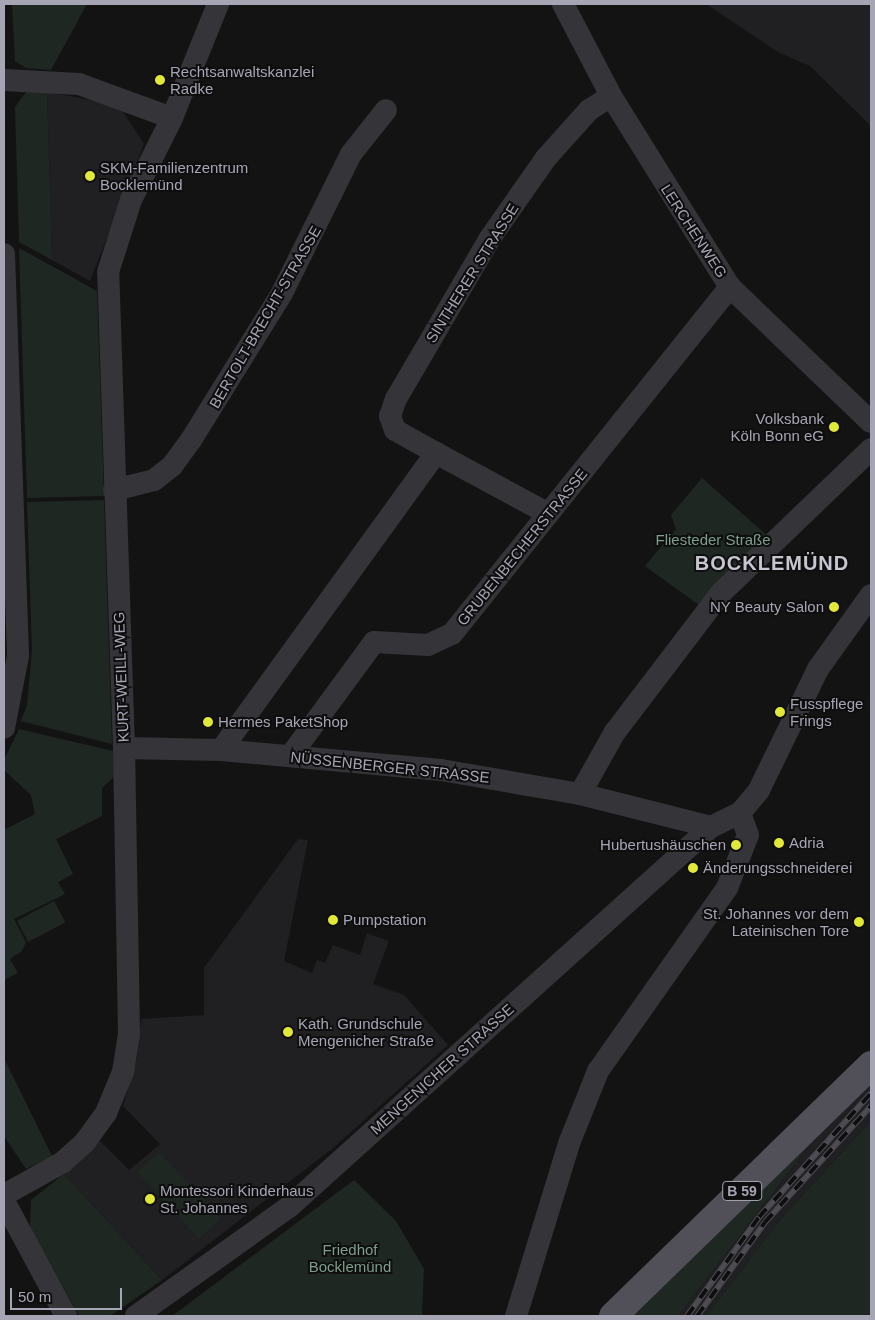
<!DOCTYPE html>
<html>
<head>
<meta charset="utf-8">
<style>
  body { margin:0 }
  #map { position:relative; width:875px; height:1320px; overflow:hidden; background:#131314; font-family:Helvetica,sans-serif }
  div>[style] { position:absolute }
  .built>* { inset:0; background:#201f21 }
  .green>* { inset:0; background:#1f2723; transform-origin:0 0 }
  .minor>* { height:22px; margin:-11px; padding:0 11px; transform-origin:11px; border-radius:11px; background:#353439 }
  .major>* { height:28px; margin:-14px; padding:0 14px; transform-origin:14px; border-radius:14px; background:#515058 }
  .rail>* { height:5.5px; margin-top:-2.75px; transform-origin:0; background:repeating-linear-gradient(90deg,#0e0e0f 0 11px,#4e4d54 0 22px); box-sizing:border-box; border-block:1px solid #4e4d54 }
  .dots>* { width:14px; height:14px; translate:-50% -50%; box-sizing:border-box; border:2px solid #0e0e0f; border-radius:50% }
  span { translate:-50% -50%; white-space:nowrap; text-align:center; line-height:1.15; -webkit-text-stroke:4px #0e0e0f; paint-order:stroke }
  .shield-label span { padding:1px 4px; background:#0e0e0f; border:1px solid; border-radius:4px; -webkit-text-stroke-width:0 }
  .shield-label { font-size:14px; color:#a6a5b4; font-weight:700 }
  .poi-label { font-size:15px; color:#a6a5b4 }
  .left { translate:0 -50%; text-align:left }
  .right { translate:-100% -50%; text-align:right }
  .street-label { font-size:15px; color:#a6a5b4 }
  .park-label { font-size:15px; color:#7d9e8b }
  .district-label { font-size:20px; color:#c7c6d0; font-weight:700; letter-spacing:1px }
  .frame { position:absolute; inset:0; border:5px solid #a6a5b4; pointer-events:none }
  .scale { position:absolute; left:10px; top:1288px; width:112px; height:22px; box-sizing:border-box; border:2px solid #a6a5b4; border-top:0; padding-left:6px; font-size:15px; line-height:18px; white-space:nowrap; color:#a6a5b4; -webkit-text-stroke:4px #0e0e0f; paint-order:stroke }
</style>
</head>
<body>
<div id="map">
  <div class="built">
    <div style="clip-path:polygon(706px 4px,871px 4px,871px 126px,810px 66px,778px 52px)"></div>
    <div style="clip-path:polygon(47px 92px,113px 104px,124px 113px,144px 144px,90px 281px,52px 260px)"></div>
    <div style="clip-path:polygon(298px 839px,308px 840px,284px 961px,312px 973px,317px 960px,325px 963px,333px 945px,360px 955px,367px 933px,389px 941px,373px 984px,404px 995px,448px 1045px,333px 1148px,162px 1280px,64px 1174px,100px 1141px,129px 1170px,160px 1144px,123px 1106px,137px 1058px,141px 1019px,204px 1015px,204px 968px)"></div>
    <div style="clip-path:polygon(871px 1078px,871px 1121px,781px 1219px,706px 1316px,678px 1316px,832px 1116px)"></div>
  </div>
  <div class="green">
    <div style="clip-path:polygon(12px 4px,87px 4px,51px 70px,26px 68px,15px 61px)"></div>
    <div style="clip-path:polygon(26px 92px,47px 92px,52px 260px,19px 242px,15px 107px)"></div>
    <div style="clip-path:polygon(19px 248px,97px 291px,104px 496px,27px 498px)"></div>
    <div style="clip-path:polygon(702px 478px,770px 538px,703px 608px,645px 566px,676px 529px,671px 515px)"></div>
    <div style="clip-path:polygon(104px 500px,112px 744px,21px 721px,27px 705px,32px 650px,27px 502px)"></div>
    <div style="clip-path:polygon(19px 729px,113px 751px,114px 777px,102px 788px,102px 816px,56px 839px,73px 874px,58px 882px,65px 894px,14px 919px,26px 942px,22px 951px,10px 959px,18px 973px,4px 980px,4px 830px,35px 814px,31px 795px,4px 770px,4px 760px)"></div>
    <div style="left:54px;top:901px;width:24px;height:42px;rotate:62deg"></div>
    <div style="clip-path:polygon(4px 1058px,52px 1156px,26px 1169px,4px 1136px)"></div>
    <div style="clip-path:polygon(832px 1116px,678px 1316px,629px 1316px)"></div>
    <div style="clip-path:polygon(871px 1121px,871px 1316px,706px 1316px,781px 1219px)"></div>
    <div style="left:159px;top:1152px;width:91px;height:30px;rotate:47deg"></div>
    <div style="clip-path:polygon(64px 1174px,162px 1280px,110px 1316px,79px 1316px,30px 1227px,31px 1200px)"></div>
    <div style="clip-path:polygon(354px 1180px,396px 1221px,424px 1269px,422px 1314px,428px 1316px,172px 1316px)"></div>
  </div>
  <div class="minor">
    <div style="left:563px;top:4px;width:104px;rotate:62.4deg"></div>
    <div style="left:611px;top:96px;width:225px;rotate:58.1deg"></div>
    <div style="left:730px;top:287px;width:195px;rotate:43.8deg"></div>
    <div style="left:4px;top:80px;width:75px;rotate:3.1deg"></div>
    <div style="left:79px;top:84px;width:99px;rotate:20.1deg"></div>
    <div style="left:4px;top:254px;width:402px;rotate:88deg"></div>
    <div style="left:18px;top:656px;width:73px;rotate:101deg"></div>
    <div style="left:436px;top:453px;width:128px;rotate:28.4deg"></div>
    <div style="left:114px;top:490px;width:41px;rotate:-14deg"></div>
    <div style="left:154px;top:480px;width:23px;rotate:-38deg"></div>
    <div style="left:172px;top:466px;width:32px;rotate:-54deg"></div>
    <div style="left:191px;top:440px;width:173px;rotate:-58.2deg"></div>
    <div style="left:282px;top:293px;width:155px;rotate:-63.6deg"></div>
    <div style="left:351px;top:154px;width:56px;rotate:-51.5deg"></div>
    <div style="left:124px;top:748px;width:97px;rotate:1.2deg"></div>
    <div style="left:221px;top:750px;width:221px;rotate:5.2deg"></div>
    <div style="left:441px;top:770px;width:141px;rotate:9.8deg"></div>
    <div style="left:580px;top:794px;width:135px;rotate:14.1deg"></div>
    <div style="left:221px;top:750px;width:367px;rotate:-54.1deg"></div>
    <div style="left:436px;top:453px;width:47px;rotate:-150.7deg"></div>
    <div style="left:395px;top:430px;width:15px;rotate:-110deg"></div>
    <div style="left:390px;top:416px;width:18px;rotate:-71deg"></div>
    <div style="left:396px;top:399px;width:186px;rotate:-59.7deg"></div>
    <div style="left:490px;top:238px;width:98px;rotate:-55deg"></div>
    <div style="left:546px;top:158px;width:64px;rotate:-48.1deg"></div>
    <div style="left:589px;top:110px;width:26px;rotate:-32deg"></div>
    <div style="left:291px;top:755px;width:140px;rotate:-53.7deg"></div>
    <div style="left:374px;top:642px;width:54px;rotate:3.2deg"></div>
    <div style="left:428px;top:645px;width:26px;rotate:-25deg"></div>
    <div style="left:452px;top:634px;width:445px;rotate:-51.3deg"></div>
    <div style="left:580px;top:794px;width:71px;rotate:-60.6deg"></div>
    <div style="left:615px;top:732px;width:175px;rotate:-52.7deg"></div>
    <div style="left:721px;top:593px;width:208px;rotate:-43.8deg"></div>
    <div style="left:4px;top:1195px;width:68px;rotate:-29.2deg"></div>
    <div style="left:63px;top:1162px;width:30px;rotate:-42deg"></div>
    <div style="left:85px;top:1142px;width:36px;rotate:-54deg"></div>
    <div style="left:106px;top:1113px;width:44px;rotate:-67.5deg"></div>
    <div style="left:123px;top:1072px;width:39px;rotate:-81deg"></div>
    <div style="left:129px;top:1033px;width:285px;rotate:-91deg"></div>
    <div style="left:124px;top:748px;width:476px;rotate:-91.9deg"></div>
    <div style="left:108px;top:272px;width:76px;rotate:-72.3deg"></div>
    <div style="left:131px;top:200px;width:92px;rotate:-63.4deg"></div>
    <div style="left:172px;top:118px;width:123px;rotate:-68deg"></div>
    <div style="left:4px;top:1201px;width:131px;rotate:61.7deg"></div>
    <div style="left:136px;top:1316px;width:188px;rotate:-35.5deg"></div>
    <div style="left:289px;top:1207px;width:568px;rotate:-42deg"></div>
    <div style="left:711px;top:827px;width:32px;rotate:-26deg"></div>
    <div style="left:740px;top:813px;width:30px;rotate:-50deg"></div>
    <div style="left:759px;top:790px;width:135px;rotate:-64deg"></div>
    <div style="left:818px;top:669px;width:91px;rotate:-54.4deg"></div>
    <div style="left:516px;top:1316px;width:183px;rotate:-72.9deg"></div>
    <div style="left:570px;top:1141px;width:75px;rotate:-68.2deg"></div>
    <div style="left:598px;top:1071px;width:224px;rotate:-54.8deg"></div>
    <div style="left:727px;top:888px;width:57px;rotate:-68.4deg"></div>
    <div style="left:748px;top:835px;width:23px;rotate:-110deg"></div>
  </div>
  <div class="major">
    <div style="left:613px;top:1316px;width:360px;rotate:-44.2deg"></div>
  </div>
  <div class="rail">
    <div style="left:687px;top:1316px;width:122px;rotate:-54deg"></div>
    <div style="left:759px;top:1217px;width:167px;rotate:-47.9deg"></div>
    <div style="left:697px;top:1316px;width:116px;rotate:-54.1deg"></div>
    <div style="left:765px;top:1222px;width:157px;rotate:-47.6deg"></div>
  </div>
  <div class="dots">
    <div style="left:160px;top:80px;background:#e2e837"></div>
    <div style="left:90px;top:176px;background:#e2e837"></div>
    <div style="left:834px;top:427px;background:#e2e837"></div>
    <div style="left:834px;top:607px;background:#e2e837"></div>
    <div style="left:780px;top:712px;background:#e2e837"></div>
    <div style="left:208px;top:722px;background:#e2e837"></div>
    <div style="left:779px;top:843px;background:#e2e837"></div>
    <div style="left:736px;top:845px;background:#e2e837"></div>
    <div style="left:693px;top:868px;background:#e2e837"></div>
    <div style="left:333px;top:920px;background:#e2e837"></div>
    <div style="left:859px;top:922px;background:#e2e837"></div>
    <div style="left:288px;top:1032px;background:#e2e837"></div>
    <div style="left:150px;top:1199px;background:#e2e837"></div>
  </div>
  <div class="shield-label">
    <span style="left:742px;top:1191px">B 59</span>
  </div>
  <div class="poi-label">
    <span class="left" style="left:170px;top:80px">Rechtsanwaltskanzlei<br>Radke</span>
    <span class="left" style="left:100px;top:176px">SKM-Familienzentrum<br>Bocklemünd</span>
    <span class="right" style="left:824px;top:427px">Volksbank<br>Köln Bonn eG</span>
    <span class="right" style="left:824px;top:607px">NY Beauty Salon</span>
    <span class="left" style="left:790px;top:712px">Fusspflege<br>Frings</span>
    <span class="left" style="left:218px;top:722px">Hermes PaketShop</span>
    <span class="left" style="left:789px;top:843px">Adria</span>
    <span class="right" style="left:726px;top:845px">Hubertushäuschen</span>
    <span class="left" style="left:703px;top:868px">Änderungsschneiderei</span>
    <span class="right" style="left:849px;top:922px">St. Johannes vor dem<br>Lateinischen Tore</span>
    <span class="left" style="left:343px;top:920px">Pumpstation</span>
    <span class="left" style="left:298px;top:1032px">Kath. Grundschule<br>Mengenicher Straße</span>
    <span class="left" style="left:160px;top:1199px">Montessori Kinderhaus<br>St. Johannes</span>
  </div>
  <div class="street-label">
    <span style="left:694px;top:231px;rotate:57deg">LERCHENWEG</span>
    <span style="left:472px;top:273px;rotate:-58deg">SINTHERER STRASSE</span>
    <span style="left:265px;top:317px;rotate:-60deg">BERTOLT-BRECHT-STRASSE</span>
    <span style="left:522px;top:547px;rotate:-51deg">GRUBENBECHERSTRASSE</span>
    <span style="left:121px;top:677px;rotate:-92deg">KURT-WEILL-WEG</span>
    <span style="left:390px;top:767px;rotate:6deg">NÜSSENBERGER STRASSE</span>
    <span style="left:442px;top:1069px;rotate:-42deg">MENGENICHER STRASSE</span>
  </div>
  <div class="park-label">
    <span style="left:713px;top:540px">Fliesteder Straße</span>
    <span style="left:350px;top:1258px">Friedhof<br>Bocklemünd</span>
  </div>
  <div class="district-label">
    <span style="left:772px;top:563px">BOCKLEMÜND</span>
  </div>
  <div class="frame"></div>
  <div class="scale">50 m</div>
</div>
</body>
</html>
